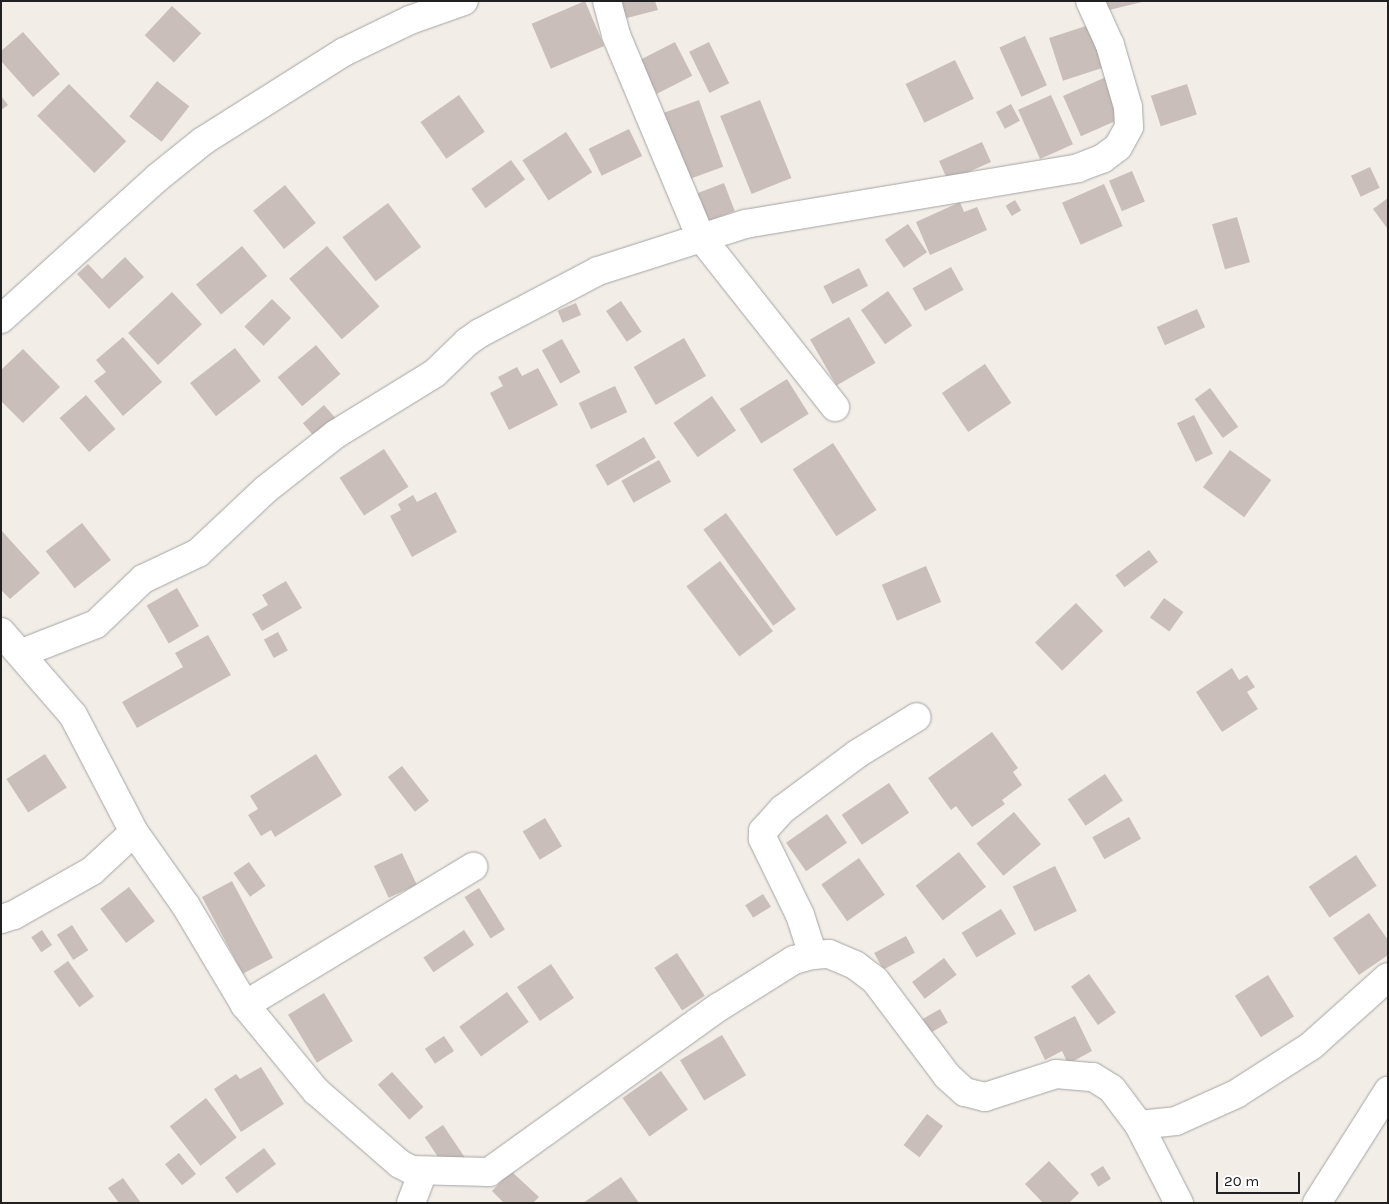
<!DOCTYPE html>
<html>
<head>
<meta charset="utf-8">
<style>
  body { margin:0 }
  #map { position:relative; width:1389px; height:1204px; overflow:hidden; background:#f2ede7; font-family:Karla,sans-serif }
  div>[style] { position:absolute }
  .building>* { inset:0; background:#cabeba; transform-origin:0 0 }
  .roads { filter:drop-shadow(0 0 1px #a5a5a5) drop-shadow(0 0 1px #a5a5a5) }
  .street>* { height:28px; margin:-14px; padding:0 14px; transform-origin:14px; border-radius:14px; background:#fff }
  span { translate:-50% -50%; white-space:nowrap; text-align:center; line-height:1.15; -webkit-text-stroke:4px #fff; paint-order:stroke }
  .frame { position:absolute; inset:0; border:2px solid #212121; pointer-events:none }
  .scale { position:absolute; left:1216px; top:1172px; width:84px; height:22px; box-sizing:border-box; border:2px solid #212121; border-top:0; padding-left:6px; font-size:15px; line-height:18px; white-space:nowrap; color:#212121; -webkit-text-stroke:4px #fff; paint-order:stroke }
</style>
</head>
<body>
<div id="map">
  <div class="building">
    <div style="left:585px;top:1px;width:49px;height:58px;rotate:67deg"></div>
    <div style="clip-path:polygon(615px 1px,655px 1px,658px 10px,619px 20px)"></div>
    <div style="clip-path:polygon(1102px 1px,1142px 1px,1142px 2px,1105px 11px)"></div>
    <div style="left:172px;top:6px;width:40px;height:40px;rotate:43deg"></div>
    <div style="left:1089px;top:25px;width:45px;height:42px;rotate:72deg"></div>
    <div style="clip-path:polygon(23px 32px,60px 74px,33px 97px,1px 61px,1px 51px)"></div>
    <div style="left:1025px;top:36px;width:54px;height:28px;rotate:66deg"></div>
    <div style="left:675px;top:42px;width:38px;height:40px;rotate:63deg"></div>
    <div style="left:709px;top:42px;width:46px;height:22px;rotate:64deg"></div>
    <div style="left:955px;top:60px;width:43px;height:55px;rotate:64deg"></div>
    <div style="left:1106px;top:77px;width:44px;height:47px;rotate:66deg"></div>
    <div style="left:157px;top:81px;width:41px;height:45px;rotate:38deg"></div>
    <div style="left:69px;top:84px;width:81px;height:45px;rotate:45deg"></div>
    <div style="left:1187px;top:84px;width:32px;height:38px;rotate:72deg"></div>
    <div style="left:459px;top:95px;width:45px;height:47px;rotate:55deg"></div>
    <div style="left:1051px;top:95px;width:54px;height:36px;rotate:66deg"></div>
    <div style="clip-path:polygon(1px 96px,8px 105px,1px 110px)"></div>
    <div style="left:699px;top:100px;width:71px;height:41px;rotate:70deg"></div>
    <div style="left:760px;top:100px;width:84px;height:43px;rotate:68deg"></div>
    <div style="left:1011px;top:104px;width:19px;height:17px;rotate:62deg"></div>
    <div style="left:629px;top:129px;width:30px;height:45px;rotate:64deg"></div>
    <div style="left:566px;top:132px;width:48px;height:52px;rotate:57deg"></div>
    <div style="left:982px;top:142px;width:22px;height:47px;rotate:66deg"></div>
    <div style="left:511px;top:160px;width:24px;height:49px;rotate:54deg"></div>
    <div style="left:1370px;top:167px;width:23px;height:21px;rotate:65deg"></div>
    <div style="left:1132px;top:171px;width:33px;height:25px;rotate:67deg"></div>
    <div style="left:724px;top:183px;width:30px;height:35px;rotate:69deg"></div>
    <div style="left:1104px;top:184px;width:46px;height:46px;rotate:66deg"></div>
    <div style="left:285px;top:185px;width:49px;height:41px;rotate:51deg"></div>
    <div style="clip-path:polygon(1388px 198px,1388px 227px,1387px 228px,1373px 209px)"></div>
    <div style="left:1015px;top:200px;width:12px;height:11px;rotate:59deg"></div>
    <div style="clip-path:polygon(960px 202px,964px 212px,977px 207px,987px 230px,930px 255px,916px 222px)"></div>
    <div style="left:388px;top:203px;width:55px;height:57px;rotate:53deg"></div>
    <div style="left:1237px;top:217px;width:47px;height:26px;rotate:74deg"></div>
    <div style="left:908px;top:224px;width:34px;height:28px;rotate:56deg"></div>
    <div style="left:242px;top:246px;width:39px;height:60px;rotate:50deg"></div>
    <div style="left:327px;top:246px;width:80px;height:50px;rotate:49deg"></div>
    <div style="clip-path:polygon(125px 257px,144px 277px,109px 309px,77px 274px,88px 264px,102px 279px)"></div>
    <div style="left:951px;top:267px;width:26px;height:44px;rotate:61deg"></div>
    <div style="left:859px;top:268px;width:20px;height:40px;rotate:63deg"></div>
    <div style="left:888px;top:291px;width:42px;height:33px;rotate:55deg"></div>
    <div style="left:172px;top:292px;width:44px;height:60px;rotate:47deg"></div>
    <div style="left:272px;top:299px;width:27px;height:39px;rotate:45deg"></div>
    <div style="left:621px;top:301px;width:37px;height:18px;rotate:56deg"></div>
    <div style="left:576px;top:303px;width:13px;height:20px;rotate:67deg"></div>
    <div style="left:1197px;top:309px;width:20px;height:44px;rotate:66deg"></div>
    <div style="left:849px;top:317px;width:53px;height:45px;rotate:60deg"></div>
    <div style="clip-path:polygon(123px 337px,162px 382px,123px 416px,94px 381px,106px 372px,96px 360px)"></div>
    <div style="left:684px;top:338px;width:44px;height:58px;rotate:60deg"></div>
    <div style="left:562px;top:339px;width:38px;height:23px;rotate:61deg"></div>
    <div style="left:316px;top:345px;width:38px;height:50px;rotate:50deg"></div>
    <div style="left:235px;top:348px;width:42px;height:57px;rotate:52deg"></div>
    <div style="clip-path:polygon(23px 349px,60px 387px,23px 423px,1px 401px,1px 370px)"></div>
    <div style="left:985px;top:364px;width:47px;height:52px;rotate:56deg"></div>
    <div style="clip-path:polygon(517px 367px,522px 376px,538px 368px,558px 405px,509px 430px,490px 393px,503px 386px,498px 377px)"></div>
    <div style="left:787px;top:379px;width:41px;height:56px;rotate:58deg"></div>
    <div style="left:615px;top:386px;width:29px;height:40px;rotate:65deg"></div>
    <div style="left:1210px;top:388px;width:48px;height:19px;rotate:54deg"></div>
    <div style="left:86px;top:395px;width:45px;height:35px;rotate:49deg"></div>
    <div style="left:712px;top:396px;width:42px;height:47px;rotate:55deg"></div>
    <div style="left:324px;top:405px;width:18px;height:28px;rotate:49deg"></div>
    <div style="left:1194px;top:415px;width:43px;height:19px;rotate:64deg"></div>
    <div style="left:644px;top:437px;width:24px;height:56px;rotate:60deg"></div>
    <div style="left:833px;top:443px;width:80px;height:48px;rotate:57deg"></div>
    <div style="left:384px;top:449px;width:45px;height:53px;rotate:57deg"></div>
    <div style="left:1230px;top:450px;width:51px;height:46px;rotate:36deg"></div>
    <div style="left:659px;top:460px;width:25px;height:43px;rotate:61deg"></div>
    <div style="clip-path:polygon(436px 492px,457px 532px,412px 557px,390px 516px,401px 510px,398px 504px,413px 495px,417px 502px)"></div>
    <div style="left:726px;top:513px;width:119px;height:28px;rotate:54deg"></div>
    <div style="left:82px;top:523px;width:47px;height:46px;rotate:52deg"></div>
    <div style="clip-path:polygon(1px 530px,40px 573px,10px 599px,1px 590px)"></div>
    <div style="left:1149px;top:550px;width:15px;height:42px;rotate:53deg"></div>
    <div style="left:720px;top:561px;width:88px;height:42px;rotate:53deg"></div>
    <div style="left:926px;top:566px;width:39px;height:48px;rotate:67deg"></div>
    <div style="clip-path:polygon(286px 581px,302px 608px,262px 631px,252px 614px,268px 605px,262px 595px)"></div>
    <div style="left:177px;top:588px;width:44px;height:35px;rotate:60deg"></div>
    <div style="left:1164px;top:598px;width:24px;height:24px;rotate:36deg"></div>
    <div style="left:1076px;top:603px;width:39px;height:57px;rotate:46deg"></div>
    <div style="left:278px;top:632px;width:21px;height:16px;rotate:62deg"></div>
    <div style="clip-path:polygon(208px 635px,231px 675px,137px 728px,122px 702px,183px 667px,175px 653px)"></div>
    <div style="clip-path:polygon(1232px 668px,1239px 680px,1247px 675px,1255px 687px,1247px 692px,1258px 709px,1222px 732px,1196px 692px)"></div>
    <div style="clip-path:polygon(992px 732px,1018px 768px,1013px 772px,1022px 785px,1002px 800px,1005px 804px,972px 827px,956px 806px,951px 810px,928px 778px)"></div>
    <div style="left:45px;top:754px;width:40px;height:46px;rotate:57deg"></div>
    <div style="clip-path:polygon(316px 754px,342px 795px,275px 837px,271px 830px,261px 836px,248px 815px,258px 809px,250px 796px)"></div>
    <div style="left:402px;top:766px;width:44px;height:18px;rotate:52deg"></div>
    <div style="left:1105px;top:774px;width:32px;height:45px;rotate:56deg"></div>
    <div style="left:889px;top:783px;width:36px;height:57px;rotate:56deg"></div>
    <div style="left:1014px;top:812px;width:42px;height:49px;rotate:50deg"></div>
    <div style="left:827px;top:814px;width:35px;height:50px;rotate:55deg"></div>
    <div style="left:1129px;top:817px;width:25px;height:42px;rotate:61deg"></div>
    <div style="left:545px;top:818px;width:33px;height:26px;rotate:59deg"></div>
    <div style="left:959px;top:852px;width:44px;height:55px;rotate:52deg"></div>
    <div style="left:402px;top:853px;width:35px;height:31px;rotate:65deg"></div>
    <div style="left:1356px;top:855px;width:37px;height:57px;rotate:56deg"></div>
    <div style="left:859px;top:858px;width:45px;height:46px;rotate:55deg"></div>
    <div style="left:249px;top:862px;width:29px;height:19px;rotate:55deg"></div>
    <div style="left:1055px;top:866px;width:50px;height:47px;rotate:64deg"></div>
    <div style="left:232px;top:881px;width:87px;height:34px;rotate:62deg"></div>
    <div style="left:129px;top:887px;width:43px;height:36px;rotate:53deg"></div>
    <div style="left:479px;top:888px;width:49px;height:17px;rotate:58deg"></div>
    <div style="left:763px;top:894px;width:15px;height:21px;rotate:58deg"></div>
    <div style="left:1001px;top:909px;width:29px;height:46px;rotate:59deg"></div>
    <div style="clip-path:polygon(1369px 913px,1388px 940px,1388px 955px,1359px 975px,1333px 938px)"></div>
    <div style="left:72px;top:925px;width:30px;height:18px;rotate:57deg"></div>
    <div style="left:42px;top:930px;width:18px;height:13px;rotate:56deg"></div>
    <div style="left:464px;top:930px;width:18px;height:49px;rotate:56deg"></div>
    <div style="left:906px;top:936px;width:19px;height:36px;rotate:62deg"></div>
    <div style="left:677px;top:953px;width:51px;height:27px;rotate:57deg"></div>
    <div style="left:944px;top:958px;width:21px;height:40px;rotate:53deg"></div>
    <div style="left:68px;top:961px;width:44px;height:18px;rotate:54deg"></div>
    <div style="left:551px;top:964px;width:41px;height:41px;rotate:56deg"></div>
    <div style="left:1089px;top:974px;width:47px;height:22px;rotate:55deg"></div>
    <div style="left:1268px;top:975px;width:49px;height:39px;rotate:58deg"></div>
    <div style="left:507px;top:992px;width:37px;height:59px;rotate:54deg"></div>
    <div style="left:324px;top:993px;width:56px;height:42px;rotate:59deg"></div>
    <div style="left:940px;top:1009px;width:16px;height:20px;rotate:60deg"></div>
    <div style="clip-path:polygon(1075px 1016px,1092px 1051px,1068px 1064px,1062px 1051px,1045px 1060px,1034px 1037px)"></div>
    <div style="left:722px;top:1035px;width:47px;height:49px;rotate:59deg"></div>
    <div style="left:444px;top:1036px;width:18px;height:23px;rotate:56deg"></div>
    <div style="clip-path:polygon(261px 1067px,284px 1104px,241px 1132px,214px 1089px,236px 1074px,240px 1079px)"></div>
    <div style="left:661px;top:1071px;width:47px;height:47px;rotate:55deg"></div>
    <div style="left:392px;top:1072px;width:47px;height:19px;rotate:48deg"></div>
    <div style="left:206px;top:1098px;width:50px;height:46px;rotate:52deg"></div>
    <div style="left:927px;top:1114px;width:20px;height:39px;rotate:37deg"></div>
    <div style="left:443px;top:1125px;width:40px;height:22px;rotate:56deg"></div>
    <div style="left:264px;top:1148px;width:20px;height:49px;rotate:53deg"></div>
    <div style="left:179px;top:1153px;width:27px;height:18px;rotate:51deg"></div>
    <div style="clip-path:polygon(1049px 1161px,1079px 1193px,1069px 1203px,1043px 1203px,1025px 1184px)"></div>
    <div style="left:1103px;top:1166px;width:15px;height:15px;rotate:58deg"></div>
    <div style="clip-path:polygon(511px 1171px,539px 1197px,533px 1203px,504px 1203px,492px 1191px)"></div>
    <div style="clip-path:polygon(621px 1177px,639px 1203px,583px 1203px)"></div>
    <div style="clip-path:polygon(123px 1178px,141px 1203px,119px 1203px,108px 1188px)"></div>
  </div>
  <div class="roads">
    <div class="street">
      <div style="left:607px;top:1px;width:35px;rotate:75deg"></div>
      <div style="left:616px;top:35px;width:218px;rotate:67.3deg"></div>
      <div style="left:700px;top:236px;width:218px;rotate:51.7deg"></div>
      <div style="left:1px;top:319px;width:210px;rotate:-42.1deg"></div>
      <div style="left:157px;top:178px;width:59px;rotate:-38.8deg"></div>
      <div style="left:203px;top:141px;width:167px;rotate:-32.3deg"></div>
      <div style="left:344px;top:52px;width:73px;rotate:-25.9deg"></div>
      <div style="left:410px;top:20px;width:57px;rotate:-19.4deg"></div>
      <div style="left:1px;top:632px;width:110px;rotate:49.1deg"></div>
      <div style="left:73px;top:715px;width:132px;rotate:62.5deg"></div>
      <div style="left:134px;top:832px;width:90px;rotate:54.9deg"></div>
      <div style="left:186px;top:906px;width:115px;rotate:59.2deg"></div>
      <div style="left:245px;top:1005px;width:112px;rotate:50.5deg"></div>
      <div style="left:316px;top:1091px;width:111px;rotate:41deg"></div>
      <div style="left:400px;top:1164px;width:13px;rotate:27deg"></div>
      <div style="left:412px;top:1170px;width:77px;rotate:1.5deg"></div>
      <div style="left:489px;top:1172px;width:283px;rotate:-35.7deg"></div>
      <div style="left:719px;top:1007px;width:89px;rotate:-32.1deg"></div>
      <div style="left:794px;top:960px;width:20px;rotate:-15deg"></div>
      <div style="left:813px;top:955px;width:16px;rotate:-4deg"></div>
      <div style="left:829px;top:954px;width:28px;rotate:23deg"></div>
      <div style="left:855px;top:965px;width:25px;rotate:37deg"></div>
      <div style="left:875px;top:980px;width:120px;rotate:53.1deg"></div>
      <div style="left:947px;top:1076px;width:24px;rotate:42deg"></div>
      <div style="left:965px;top:1092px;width:21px;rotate:14deg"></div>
      <div style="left:985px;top:1097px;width:75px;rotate:-17.9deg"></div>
      <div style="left:1056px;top:1074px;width:37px;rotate:5deg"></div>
      <div style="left:1093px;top:1077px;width:22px;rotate:32deg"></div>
      <div style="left:1112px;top:1089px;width:45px;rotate:53.1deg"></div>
      <div style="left:1139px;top:1125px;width:37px;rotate:-6deg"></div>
      <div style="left:1176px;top:1121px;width:66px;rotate:-24.2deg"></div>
      <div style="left:1236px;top:1094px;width:89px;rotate:-32.6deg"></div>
      <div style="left:1311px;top:1046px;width:103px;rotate:-41.9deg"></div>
      <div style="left:22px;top:653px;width:79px;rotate:-21.4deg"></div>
      <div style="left:96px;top:624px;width:65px;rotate:-43.8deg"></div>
      <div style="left:143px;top:579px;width:61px;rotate:-25.3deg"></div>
      <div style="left:198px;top:553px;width:92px;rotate:-43.2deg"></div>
      <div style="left:265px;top:490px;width:90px;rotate:-38.3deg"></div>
      <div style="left:336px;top:434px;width:116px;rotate:-31.6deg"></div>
      <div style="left:435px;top:373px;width:45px;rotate:-44.1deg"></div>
      <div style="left:467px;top:342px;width:16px;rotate:-35deg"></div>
      <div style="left:480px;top:333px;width:133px;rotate:-27.7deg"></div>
      <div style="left:598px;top:271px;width:154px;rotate:-17.7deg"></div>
      <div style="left:745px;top:224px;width:338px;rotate:-9.5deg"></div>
      <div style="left:1078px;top:168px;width:26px;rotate:-21deg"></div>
      <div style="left:1102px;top:159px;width:20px;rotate:-37deg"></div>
      <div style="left:1118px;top:147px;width:23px;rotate:-61deg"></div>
      <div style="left:1129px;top:127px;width:20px;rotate:-93deg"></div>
      <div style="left:1128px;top:107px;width:65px;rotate:-106.2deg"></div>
      <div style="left:1110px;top:45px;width:48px;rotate:-114.4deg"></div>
      <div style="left:1px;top:919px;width:14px;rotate:-17deg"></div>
      <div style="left:14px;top:915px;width:90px;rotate:-29.4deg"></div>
      <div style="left:92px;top:871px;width:57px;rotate:-42.9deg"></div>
      <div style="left:813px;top:955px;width:42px;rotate:-108deg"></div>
      <div style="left:800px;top:915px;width:85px;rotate:-116deg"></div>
      <div style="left:763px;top:839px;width:8px;rotate:-90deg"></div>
      <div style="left:763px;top:831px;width:30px;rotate:-48deg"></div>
      <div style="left:783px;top:809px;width:92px;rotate:-36.6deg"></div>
      <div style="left:857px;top:754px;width:70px;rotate:-31.7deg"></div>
      <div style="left:245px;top:1005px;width:267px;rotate:-31.2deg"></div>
      <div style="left:1139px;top:1125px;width:88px;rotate:62.9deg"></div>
      <div style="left:411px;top:1203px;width:33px;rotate:-69deg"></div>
      <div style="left:1317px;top:1203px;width:133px;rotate:-57.6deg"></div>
    </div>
  </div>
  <div class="frame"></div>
  <div class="scale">20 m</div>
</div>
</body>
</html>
